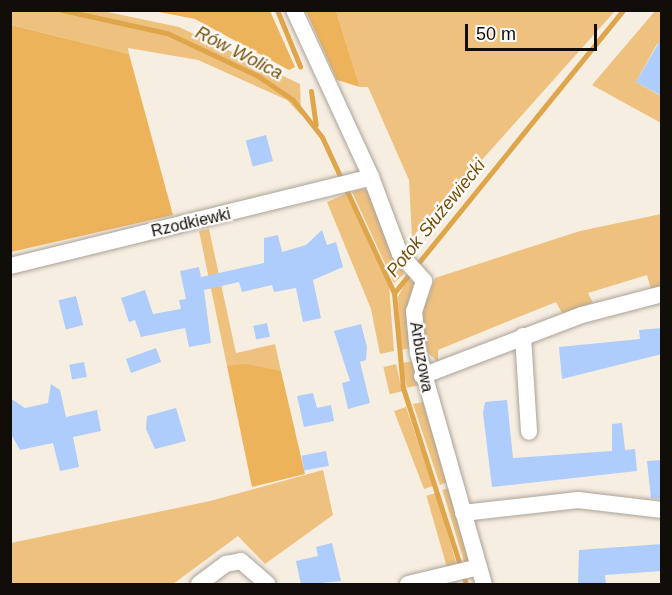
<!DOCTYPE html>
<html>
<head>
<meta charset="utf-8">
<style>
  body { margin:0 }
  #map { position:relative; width:672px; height:595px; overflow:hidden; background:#f7eee2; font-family:Arial,sans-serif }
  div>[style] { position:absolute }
  .green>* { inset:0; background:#efc17f; transform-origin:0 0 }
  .forest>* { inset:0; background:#edb35b }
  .stream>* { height:5px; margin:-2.5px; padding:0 2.5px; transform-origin:2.5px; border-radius:2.5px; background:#dea54b }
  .building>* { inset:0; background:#aeccfc; transform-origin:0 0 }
  .roads { filter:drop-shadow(0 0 2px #aaa297) drop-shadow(0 0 2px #aaa297) }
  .street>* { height:16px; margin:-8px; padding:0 8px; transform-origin:8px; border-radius:8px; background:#fff }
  span { translate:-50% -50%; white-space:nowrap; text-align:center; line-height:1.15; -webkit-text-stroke:4.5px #fefcfa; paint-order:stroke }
  .street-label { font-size:16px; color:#110e0a }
  .water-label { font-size:18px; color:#754f08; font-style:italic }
  .frame { position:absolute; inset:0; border:12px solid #110e0a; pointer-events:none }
  .scale { position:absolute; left:465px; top:24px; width:132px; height:27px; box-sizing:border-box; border:3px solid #110e0a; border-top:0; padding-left:8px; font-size:18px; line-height:21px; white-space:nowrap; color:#110e0a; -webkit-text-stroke:4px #fefcfa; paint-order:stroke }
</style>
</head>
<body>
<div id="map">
  <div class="green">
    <div style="clip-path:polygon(10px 11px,103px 11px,179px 27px,300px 84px,301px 115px,287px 100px,198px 60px,128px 48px,129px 54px,11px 25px)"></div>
    <div style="clip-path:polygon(336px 11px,615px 11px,412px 238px,409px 180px,368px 87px,360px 87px)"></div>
    <div style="clip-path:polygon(655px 11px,661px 11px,661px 46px,657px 44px,636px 82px,661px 96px,661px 123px,592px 85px)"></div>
    <div style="clip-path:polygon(362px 189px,370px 192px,404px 274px,394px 283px,352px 192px)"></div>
    <div style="clip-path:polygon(348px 193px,389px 285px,394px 351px,380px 354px,371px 309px,327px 202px)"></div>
    <div style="clip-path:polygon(661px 214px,661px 287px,651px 290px,647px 275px,588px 293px,593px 303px,562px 313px,556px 302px,506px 322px,438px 350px,438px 362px,427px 352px,422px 313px,435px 278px,580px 231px)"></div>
    <div style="clip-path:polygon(209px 229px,236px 353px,275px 344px,281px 371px,227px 366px,199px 231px)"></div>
    <div style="clip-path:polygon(408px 277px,414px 283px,407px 311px,411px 348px,400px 350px,398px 297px)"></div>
    <div style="left:413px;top:361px;width:25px;height:11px;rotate:79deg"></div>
    <div style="left:396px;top:364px;width:28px;height:13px;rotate:77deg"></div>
    <div style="clip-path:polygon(423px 402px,447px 482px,440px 485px,413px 404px)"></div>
    <div style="clip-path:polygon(406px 407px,433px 486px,424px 489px,394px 411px)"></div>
    <div style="clip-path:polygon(323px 470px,333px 515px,265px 564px,238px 536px,173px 584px,11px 584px,11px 543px,210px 501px)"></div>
    <div style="left:449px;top:488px;width:76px;height:7px;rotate:73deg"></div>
    <div style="left:436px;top:493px;width:75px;height:10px;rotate:74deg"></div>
  </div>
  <div class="forest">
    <div style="clip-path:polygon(154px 11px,270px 11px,295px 67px,289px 70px,195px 19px)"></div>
    <div style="clip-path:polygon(306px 11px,336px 11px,360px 87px,337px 80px)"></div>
    <div style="clip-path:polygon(11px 25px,129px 54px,173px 215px,11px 252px)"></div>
    <div style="clip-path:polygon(246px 364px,281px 371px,305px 474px,252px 487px,227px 366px)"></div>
  </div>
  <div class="stream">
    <div style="left:62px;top:10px;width:107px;rotate:12.4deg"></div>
    <div style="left:167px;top:33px;width:101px;rotate:25.3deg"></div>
    <div style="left:258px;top:76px;width:42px;rotate:34.4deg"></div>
    <div style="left:293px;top:100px;width:47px;rotate:51.9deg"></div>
    <div style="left:322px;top:137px;width:172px;rotate:65.2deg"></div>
    <div style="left:277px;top:10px;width:61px;rotate:67.7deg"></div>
    <div style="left:311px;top:91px;width:34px;rotate:82deg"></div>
    <div style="left:466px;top:584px;width:206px;rotate:-107.8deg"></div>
    <div style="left:403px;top:388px;width:95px;rotate:-95.4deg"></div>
    <div style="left:394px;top:293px;width:364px;rotate:-51deg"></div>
  </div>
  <div class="building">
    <div style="clip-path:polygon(662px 37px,662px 96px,636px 82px)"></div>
    <div style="left:266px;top:135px;width:27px;height:21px;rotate:75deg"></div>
    <div style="clip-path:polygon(322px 230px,327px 245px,336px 242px,343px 267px,313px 280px,321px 318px,303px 322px,296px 288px,274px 292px,272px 285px,242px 292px,239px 282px,204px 290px,211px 343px,189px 347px,185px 328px,141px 337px,135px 320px,129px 322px,121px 298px,145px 290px,153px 314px,181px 309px,179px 300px,186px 299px,180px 271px,199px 267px,201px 277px,264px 263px,264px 238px,278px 235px,282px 252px,306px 245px)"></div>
    <div style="left:76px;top:296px;width:30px;height:18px;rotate:76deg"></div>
    <div style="left:267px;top:323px;width:14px;height:14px;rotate:78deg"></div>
    <div style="clip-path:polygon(361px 324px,367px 347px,366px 360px,360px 362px,370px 403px,348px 409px,342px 383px,350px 381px,334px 331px)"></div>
    <div style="clip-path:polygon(662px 328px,662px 354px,562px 379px,559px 347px,640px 339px,639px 330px)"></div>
    <div style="left:156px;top:348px;width:15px;height:32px;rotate:70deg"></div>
    <div style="left:84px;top:362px;width:15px;height:15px;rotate:79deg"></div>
    <div style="clip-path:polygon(51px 384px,60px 390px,66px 417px,97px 410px,101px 431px,73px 437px,79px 467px,60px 471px,53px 443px,20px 450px,11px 434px,10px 398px,25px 408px,48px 403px)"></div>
    <div style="clip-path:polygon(313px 393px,317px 408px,331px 405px,334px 421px,304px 427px,297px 396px)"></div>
    <div style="clip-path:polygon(507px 400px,513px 458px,612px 451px,612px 424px,622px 423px,625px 450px,635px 449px,637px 471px,492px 487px,483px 413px,485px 402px)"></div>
    <div style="clip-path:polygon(176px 408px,186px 441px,155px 449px,146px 429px,147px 416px)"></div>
    <div style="left:326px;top:451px;width:15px;height:25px;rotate:79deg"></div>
    <div style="clip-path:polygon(662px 460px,662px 499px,651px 498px,647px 461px)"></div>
    <div style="clip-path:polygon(332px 543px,341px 581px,301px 585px,296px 561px,318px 556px,316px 547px)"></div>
    <div style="clip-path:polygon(662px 544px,662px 571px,605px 575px,606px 585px,578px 585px,579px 550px)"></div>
  </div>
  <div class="roads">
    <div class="street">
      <div style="left:294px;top:10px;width:184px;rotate:65.2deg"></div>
      <div style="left:371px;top:177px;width:82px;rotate:69.4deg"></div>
      <div style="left:400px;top:254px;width:36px;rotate:48deg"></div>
      <div style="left:424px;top:281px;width:32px;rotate:108deg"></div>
      <div style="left:414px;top:311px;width:42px;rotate:84.6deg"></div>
      <div style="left:418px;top:353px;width:240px;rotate:74.1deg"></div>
      <div style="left:10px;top:266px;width:372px;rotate:-13.8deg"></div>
      <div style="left:523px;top:336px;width:96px;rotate:86.4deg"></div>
      <div style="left:422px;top:376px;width:171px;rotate:-20.9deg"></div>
      <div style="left:582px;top:315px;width:83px;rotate:-14.7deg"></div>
      <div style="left:463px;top:513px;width:116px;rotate:-6.4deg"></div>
      <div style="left:578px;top:500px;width:85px;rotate:6.8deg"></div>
      <div style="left:199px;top:584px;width:34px;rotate:-37deg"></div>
      <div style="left:226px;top:564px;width:15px;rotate:-11deg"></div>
      <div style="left:241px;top:561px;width:35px;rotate:41deg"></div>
      <div style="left:408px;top:584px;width:73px;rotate:-13.5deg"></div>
    </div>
  </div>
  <div class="street-label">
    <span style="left:191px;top:223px;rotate:-13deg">Rzodkiewki</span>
    <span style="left:421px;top:357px;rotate:80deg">Arbuzowa</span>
  </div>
  <div class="water-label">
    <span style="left:239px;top:53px;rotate:27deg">Rów Wolica</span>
    <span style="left:436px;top:218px;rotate:-51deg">Potok Służewiecki</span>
  </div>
  <div class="frame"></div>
  <div class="scale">50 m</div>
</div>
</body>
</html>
